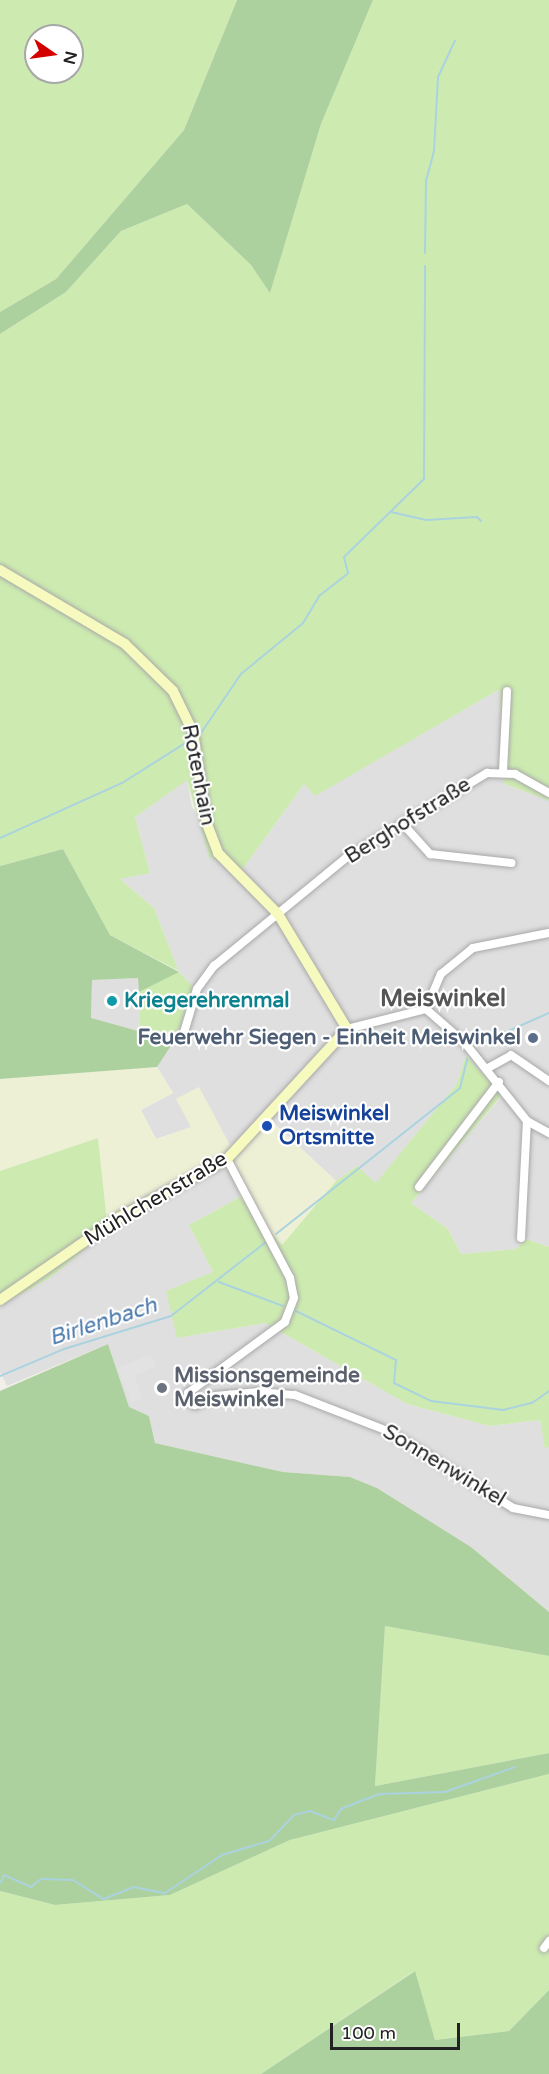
<!DOCTYPE html>
<html>
<head>
<meta charset="utf-8">
<style>
  body { margin:0 }
  #map { position:relative; width:549px; height:2074px; overflow:hidden; background:#f2efe9; font-family:"Varela Round",sans-serif }
  div>[style] { position:absolute }
  .residential>* { inset:0; background:#e0dfdf }
  .farmland>* { inset:0; background:#eef0d5 }
  .grass>* { inset:0; background:#cdebb0 }
  .forest>* { inset:0; background:#add19e }
  .parking>* { inset:0; background:#e2e2e2 }
  .stream>* { height:2px; margin:-1px; padding:0 1px; transform-origin:1px; border-radius:1px; background:#aad3df }
  .roads { filter:drop-shadow(0 0 2px #a9a9a9) drop-shadow(0 0 2px #a9a9a9) }
  .street>* { height:8px; margin:-4px; padding:0 4px; transform-origin:4px; border-radius:4px; background:#fff }
  .secondary>* { height:10px; margin:-5px; padding:0 5px; transform-origin:5px; border-radius:5px; background:#f7fabf }
  .dots>* { width:16px; height:16px; translate:-50% -50%; box-sizing:border-box; border:3px solid #fff; border-radius:50% }
  span { translate:-50% -50%; white-space:nowrap; text-align:center; line-height:1.15; -webkit-text-stroke:4.5px #fff; paint-order:stroke }
  .street-label { font-size:21px; color:#222 }
  .culture-label { font-size:21px; color:#0d838f; font-weight:700 }
  .left { translate:0 -50%; text-align:left }
  .service-label { font-size:21px; color:#4e5e75; font-weight:700 }
  .right { translate:-100% -50%; text-align:right }
  .transit-label { font-size:21px; color:#164399; font-weight:700 }
  .worship-label { font-size:21px; color:#5b616d; font-weight:700 }
  .water-label { font-size:22px; color:#4a7aab; font-style:italic }
  .quarter-label { font-size:24px; color:#555; font-weight:700 }
  .north { position:absolute; left:24px; top:24px; width:60px; height:60px; box-sizing:border-box; background:#fff; border:2px solid #a7a7a7; border-radius:50%; rotate:103deg; font-size:16px; font-weight:700; line-height:24px; text-align:center; color:#222 }
  .north::after { content:''; display:block; margin:auto; width:21px; height:27px; background:#d40000; clip-path:polygon(50% 0,100% 100%,50% 72%,0 100%) }
  .scale { position:absolute; left:330px; top:2023px; width:130px; height:27px; box-sizing:border-box; border:3px solid #222; border-top:0; padding-left:8px; font-size:18px; line-height:21px; white-space:nowrap; color:#222; -webkit-text-stroke:4px #fff; paint-order:stroke }
</style>
</head>
<body>
<div id="map">
  <div class="residential">
    <div style="clip-path:polygon(500px 689px,503px 783px,549px 801px,549px 1247px,526px 1239px,516px 1249px,461px 1254px,448px 1229px,411px 1203px,502px 1096px,466px 1057px,456px 1085px,376px 1184px,357px 1166px,336px 1181px,275px 1124px,230px 1146px,192px 1127px,156px 1139px,141px 1110px,173px 1093px,157px 1067px,195px 989px,179px 972px,154px 908px,119px 878px,150px 873px,135px 817px,187px 779px,192px 807px,242px 870px,304px 784px,315px 795px)"></div>
    <div style="clip-path:polygon(139px 978px,140px 1032px,91px 1019px,92px 980px)"></div>
    <div style="clip-path:polygon(224px 1168px,232px 1169px,240px 1197px,189px 1225px,213px 1272px,177px 1338px,265px 1323px,407px 1404px,490px 1426px,540px 1420px,545px 1448px,549px 1447px,549px 1612px,471px 1547px,377px 1488px,350px 1477px,283px 1472px,155px 1443px,149px 1416px,129px 1408px,108px 1344px,7px 1386px,0 1372px,0 1306px,50px 1278px,108px 1231px)"></div>
  </div>
  <div class="farmland">
    <div style="clip-path:polygon(157px 1067px,173px 1093px,141px 1110px,156px 1139px,191px 1127px,176px 1099px,199px 1087px,230px 1145px,275px 1124px,336px 1181px,282px 1245px,240px 1197px,231px 1169px,223px 1168px,108px 1231px,98px 1138px,0 1171px,0 1079px)"></div>
  </div>
  <div class="grass">
    <div style="clip-path:polygon(evenodd,0 0,237px 0,184px 130px,56px 279px,0 312px,0 0,36px 36px,72px 36px,72px 72px,36px 72px,36px 36px)"></div>
    <div style="clip-path:polygon(373px 0,549px 0,549px 801px,503px 783px,500px 689px,315px 796px,304px 784px,242px 870px,209px 857px,187px 780px,135px 817px,150px 873px,120px 879px,154px 908px,179px 972px,195px 989px,174px 1041px,140px 1032px,139px 992px,179px 971px,110px 935px,63px 849px,0 866px,0 334px,66px 292px,121px 231px,187px 204px,251px 265px,270px 292px,321px 124px)"></div>
    <div style="clip-path:polygon(466px 1056px,502px 1095px,411px 1203px,448px 1229px,461px 1254px,516px 1249px,526px 1239px,549px 1247px,549px 1447px,545px 1449px,540px 1420px,490px 1426px,407px 1404px,265px 1323px,177px 1338px,166px 1291px,213px 1272px,189px 1225px,240px 1197px,282px 1245px,336px 1181px,357px 1166px,376px 1183px,456px 1085px)"></div>
    <div style="clip-path:polygon(98px 1138px,108px 1231px,50px 1278px,0 1306px,0 1171px)"></div>
    <div style="clip-path:polygon(385px 1626px,549px 1656px,549px 1753px,375px 1786px)"></div>
    <div style="clip-path:polygon(549px 1774px,549px 1990px,509px 2031px,435px 2040px,414px 1971px,261px 2074px,0 2074px,0 1891px,55px 1905px,170px 1895px,290px 1840px)"></div>
  </div>
  <div class="forest">
    <div style="clip-path:polygon(237px 0,373px 0,321px 124px,270px 293px,251px 265px,187px 204px,121px 231px,66px 292px,0 334px,0 312px,56px 279px,184px 130px)"></div>
    <div style="clip-path:polygon(63px 849px,110px 935px,179px 972px,139px 992px,138px 978px,92px 980px,91px 1018px,174px 1041px,157px 1067px,0 1079px,0 866px)"></div>
    <div style="clip-path:polygon(108px 1344px,129px 1407px,149px 1416px,155px 1443px,283px 1472px,350px 1477px,377px 1488px,471px 1547px,549px 1612px,549px 1656px,385px 1626px,375px 1786px,549px 1753px,549px 1774px,290px 1840px,170px 1895px,55px 1905px,0 1891px,0 1391px)"></div>
    <div style="clip-path:polygon(415px 1971px,435px 2040px,509px 2031px,549px 1990px,549px 2074px,261px 2074px)"></div>
  </div>
  <div class="parking">
    <div style="clip-path:polygon(151px 1354px,156px 1367px,135px 1375px,142px 1399px,131px 1403px,118px 1368px)"></div>
  </div>
  <div class="stream">
    <div style="left:425px;top:253px;width:72px;rotate:-89.2deg"></div>
    <div style="left:426px;top:181px;width:31px;rotate:-75deg"></div>
    <div style="left:434px;top:151px;width:74px;rotate:-86.9deg"></div>
    <div style="left:438px;top:77px;width:40px;rotate:-65deg"></div>
    <div style="left:391px;top:512px;width:36px;rotate:13deg"></div>
    <div style="left:426px;top:520px;width:51px;rotate:-3.4deg"></div>
    <div style="left:477px;top:517px;width:6px;rotate:45deg"></div>
    <div style="left:201px;top:733px;width:71px;rotate:-55.9deg"></div>
    <div style="left:241px;top:674px;width:80px;rotate:-39.4deg"></div>
    <div style="left:303px;top:623px;width:31px;rotate:-59deg"></div>
    <div style="left:319px;top:596px;width:37px;rotate:-38deg"></div>
    <div style="left:348px;top:573px;width:16px;rotate:-104deg"></div>
    <div style="left:344px;top:557px;width:112px;rotate:-44.3deg"></div>
    <div style="left:424px;top:479px;width:213px;rotate:-89.7deg"></div>
    <div style="left:0;top:838px;width:134px;rotate:-24.3deg"></div>
    <div style="left:122px;top:783px;width:77px;rotate:-32.2deg"></div>
    <div style="left:477px;top:1045px;width:79px;rotate:-24deg"></div>
    <div style="left:276px;top:1234px;width:235px;rotate:-38.4deg"></div>
    <div style="left:460px;top:1088px;width:30px;rotate:-76deg"></div>
    <div style="left:219px;top:1282px;width:68px;rotate:20.6deg"></div>
    <div style="left:296px;top:1311px;width:111px;rotate:26.1deg"></div>
    <div style="left:396px;top:1360px;width:23px;rotate:95deg"></div>
    <div style="left:394px;top:1383px;width:41px;rotate:25.9deg"></div>
    <div style="left:431px;top:1401px;width:73px;rotate:7.1deg"></div>
    <div style="left:503px;top:1410px;width:30px;rotate:-14deg"></div>
    <div style="left:532px;top:1403px;width:21px;rotate:-35deg"></div>
    <div style="left:0;top:1376px;width:69px;rotate:-22.9deg"></div>
    <div style="left:64px;top:1349px;width:112px;rotate:-17.1deg"></div>
    <div style="left:171px;top:1316px;width:120px;rotate:-37.9deg"></div>
    <div style="left:0;top:1883px;width:9px;rotate:-63deg"></div>
    <div style="left:4px;top:1875px;width:30px;rotate:24deg"></div>
    <div style="left:31px;top:1887px;width:13px;rotate:-39deg"></div>
    <div style="left:41px;top:1879px;width:32px;rotate:2deg"></div>
    <div style="left:73px;top:1880px;width:36px;rotate:32deg"></div>
    <div style="left:104px;top:1899px;width:31px;rotate:-22deg"></div>
    <div style="left:133px;top:1887px;width:33px;rotate:11deg"></div>
    <div style="left:165px;top:1893px;width:69px;rotate:-33.7deg"></div>
    <div style="left:222px;top:1855px;width:49px;rotate:-16.6deg"></div>
    <div style="left:269px;top:1841px;width:36px;rotate:-46deg"></div>
    <div style="left:294px;top:1815px;width:16px;rotate:-14deg"></div>
    <div style="left:310px;top:1811px;width:26px;rotate:21deg"></div>
    <div style="left:334px;top:1820px;width:13px;rotate:-58deg"></div>
    <div style="left:341px;top:1809px;width:41px;rotate:-21.5deg"></div>
    <div style="left:379px;top:1794px;width:66px;rotate:-1.7deg"></div>
    <div style="left:445px;top:1792px;width:74px;rotate:-19.7deg"></div>
  </div>
  <div class="roads">
    <div class="street">
      <div style="left:503px;top:771px;width:80px;rotate:-87.1deg"></div>
      <div style="left:402px;top:823px;width:42px;rotate:47.9deg"></div>
      <div style="left:430px;top:854px;width:82px;rotate:6.3deg"></div>
      <div style="left:426px;top:1009px;width:38px;rotate:-67deg"></div>
      <div style="left:441px;top:974px;width:41px;rotate:-39.1deg"></div>
      <div style="left:473px;top:948px;width:77px;rotate:-11.2deg"></div>
      <div style="left:347px;top:1029px;width:81px;rotate:-14.2deg"></div>
      <div style="left:426px;top:1009px;width:52px;rotate:41.1deg"></div>
      <div style="left:465px;top:1043px;width:100px;rotate:51.5deg"></div>
      <div style="left:527px;top:1121px;width:25px;rotate:29deg"></div>
      <div style="left:182px;top:1039px;width:52px;rotate:-73.3deg"></div>
      <div style="left:197px;top:989px;width:29px;rotate:-54deg"></div>
      <div style="left:214px;top:966px;width:171px;rotate:-39.3deg"></div>
      <div style="left:346px;top:858px;width:165px;rotate:-31.1deg"></div>
      <div style="left:487px;top:773px;width:28px;rotate:2deg"></div>
      <div style="left:515px;top:774px;width:39px;rotate:29deg"></div>
      <div style="left:488px;top:1068px;width:26px;rotate:-29deg"></div>
      <div style="left:511px;top:1055px;width:46px;rotate:34.4deg"></div>
      <div style="left:227px;top:1159px;width:135px;rotate:62.1deg"></div>
      <div style="left:290px;top:1278px;width:20px;rotate:79deg"></div>
      <div style="left:294px;top:1298px;width:26px;rotate:111deg"></div>
      <div style="left:285px;top:1322px;width:120px;rotate:143.8deg"></div>
      <div style="left:188px;top:1393px;width:7px;rotate:98deg"></div>
      <div style="left:187px;top:1400px;width:9px;rotate:32deg"></div>
      <div style="left:195px;top:1405px;width:22px;rotate:-24deg"></div>
      <div style="left:215px;top:1396px;width:44px;rotate:-5.2deg"></div>
      <div style="left:259px;top:1392px;width:36px;rotate:5deg"></div>
      <div style="left:295px;top:1395px;width:100px;rotate:21.2deg"></div>
      <div style="left:388px;top:1431px;width:147px;rotate:31.6deg"></div>
      <div style="left:513px;top:1508px;width:37px;rotate:11deg"></div>
      <div style="left:419px;top:1187px;width:132px;rotate:-52.7deg"></div>
      <div style="left:521px;top:1238px;width:117px;rotate:-87.1deg"></div>
      <div style="left:544px;top:1948px;width:9px;rotate:-54deg"></div>
    </div>
    <div class="secondary">
      <div style="left:0;top:570px;width:145px;rotate:30.6deg"></div>
      <div style="left:125px;top:644px;width:67px;rotate:44.4deg"></div>
      <div style="left:173px;top:691px;width:46px;rotate:64deg"></div>
      <div style="left:193px;top:732px;width:93px;rotate:81.3deg"></div>
      <div style="left:207px;top:824px;width:31px;rotate:69deg"></div>
      <div style="left:218px;top:853px;width:86px;rotate:45.5deg"></div>
      <div style="left:278px;top:914px;width:134px;rotate:59deg"></div>
      <div style="left:347px;top:1029px;width:177px;rotate:132.7deg"></div>
      <div style="left:227px;top:1159px;width:122px;rotate:151.5deg"></div>
      <div style="left:120px;top:1217px;width:146px;rotate:145.3deg"></div>
    </div>
  </div>
  <div class="dots">
    <div style="left:112px;top:1001px;background:#0f9aa8"></div>
    <div style="left:533px;top:1038px;background:#5c6f8a"></div>
    <div style="left:267px;top:1126px;background:#1a4fb4"></div>
    <div style="left:162px;top:1388px;background:#6b7280"></div>
  </div>
  <div class="street-label">
    <span style="left:198px;top:775px;rotate:79deg">Rotenhain</span>
    <span style="left:408px;top:821px;rotate:-32deg">Berghofstraße</span>
    <span style="left:156px;top:1199px;rotate:-31deg">Mühlchenstraße</span>
    <span style="left:444px;top:1466px;rotate:31deg">Sonnenwinkel</span>
  </div>
  <div class="culture-label">
    <span class="left" style="left:124px;top:1001px">Kriegerehrenmal</span>
  </div>
  <div class="service-label">
    <span class="right" style="left:521px;top:1038px">Feuerwehr Siegen - Einheit Meiswinkel</span>
  </div>
  <div class="transit-label">
    <span class="left" style="left:279px;top:1126px">Meiswinkel<br>Ortsmitte</span>
  </div>
  <div class="worship-label">
    <span class="left" style="left:174px;top:1388px">Missionsgemeinde<br>Meiswinkel</span>
  </div>
  <div class="water-label">
    <span style="left:103px;top:1322px;rotate:-18deg">Birlenbach</span>
  </div>
  <div class="quarter-label">
    <span style="left:443px;top:999px">Meiswinkel</span>
  </div>
  <div class="north">N</div>
  <div class="scale">100 m</div>
</div>
</body>
</html>
